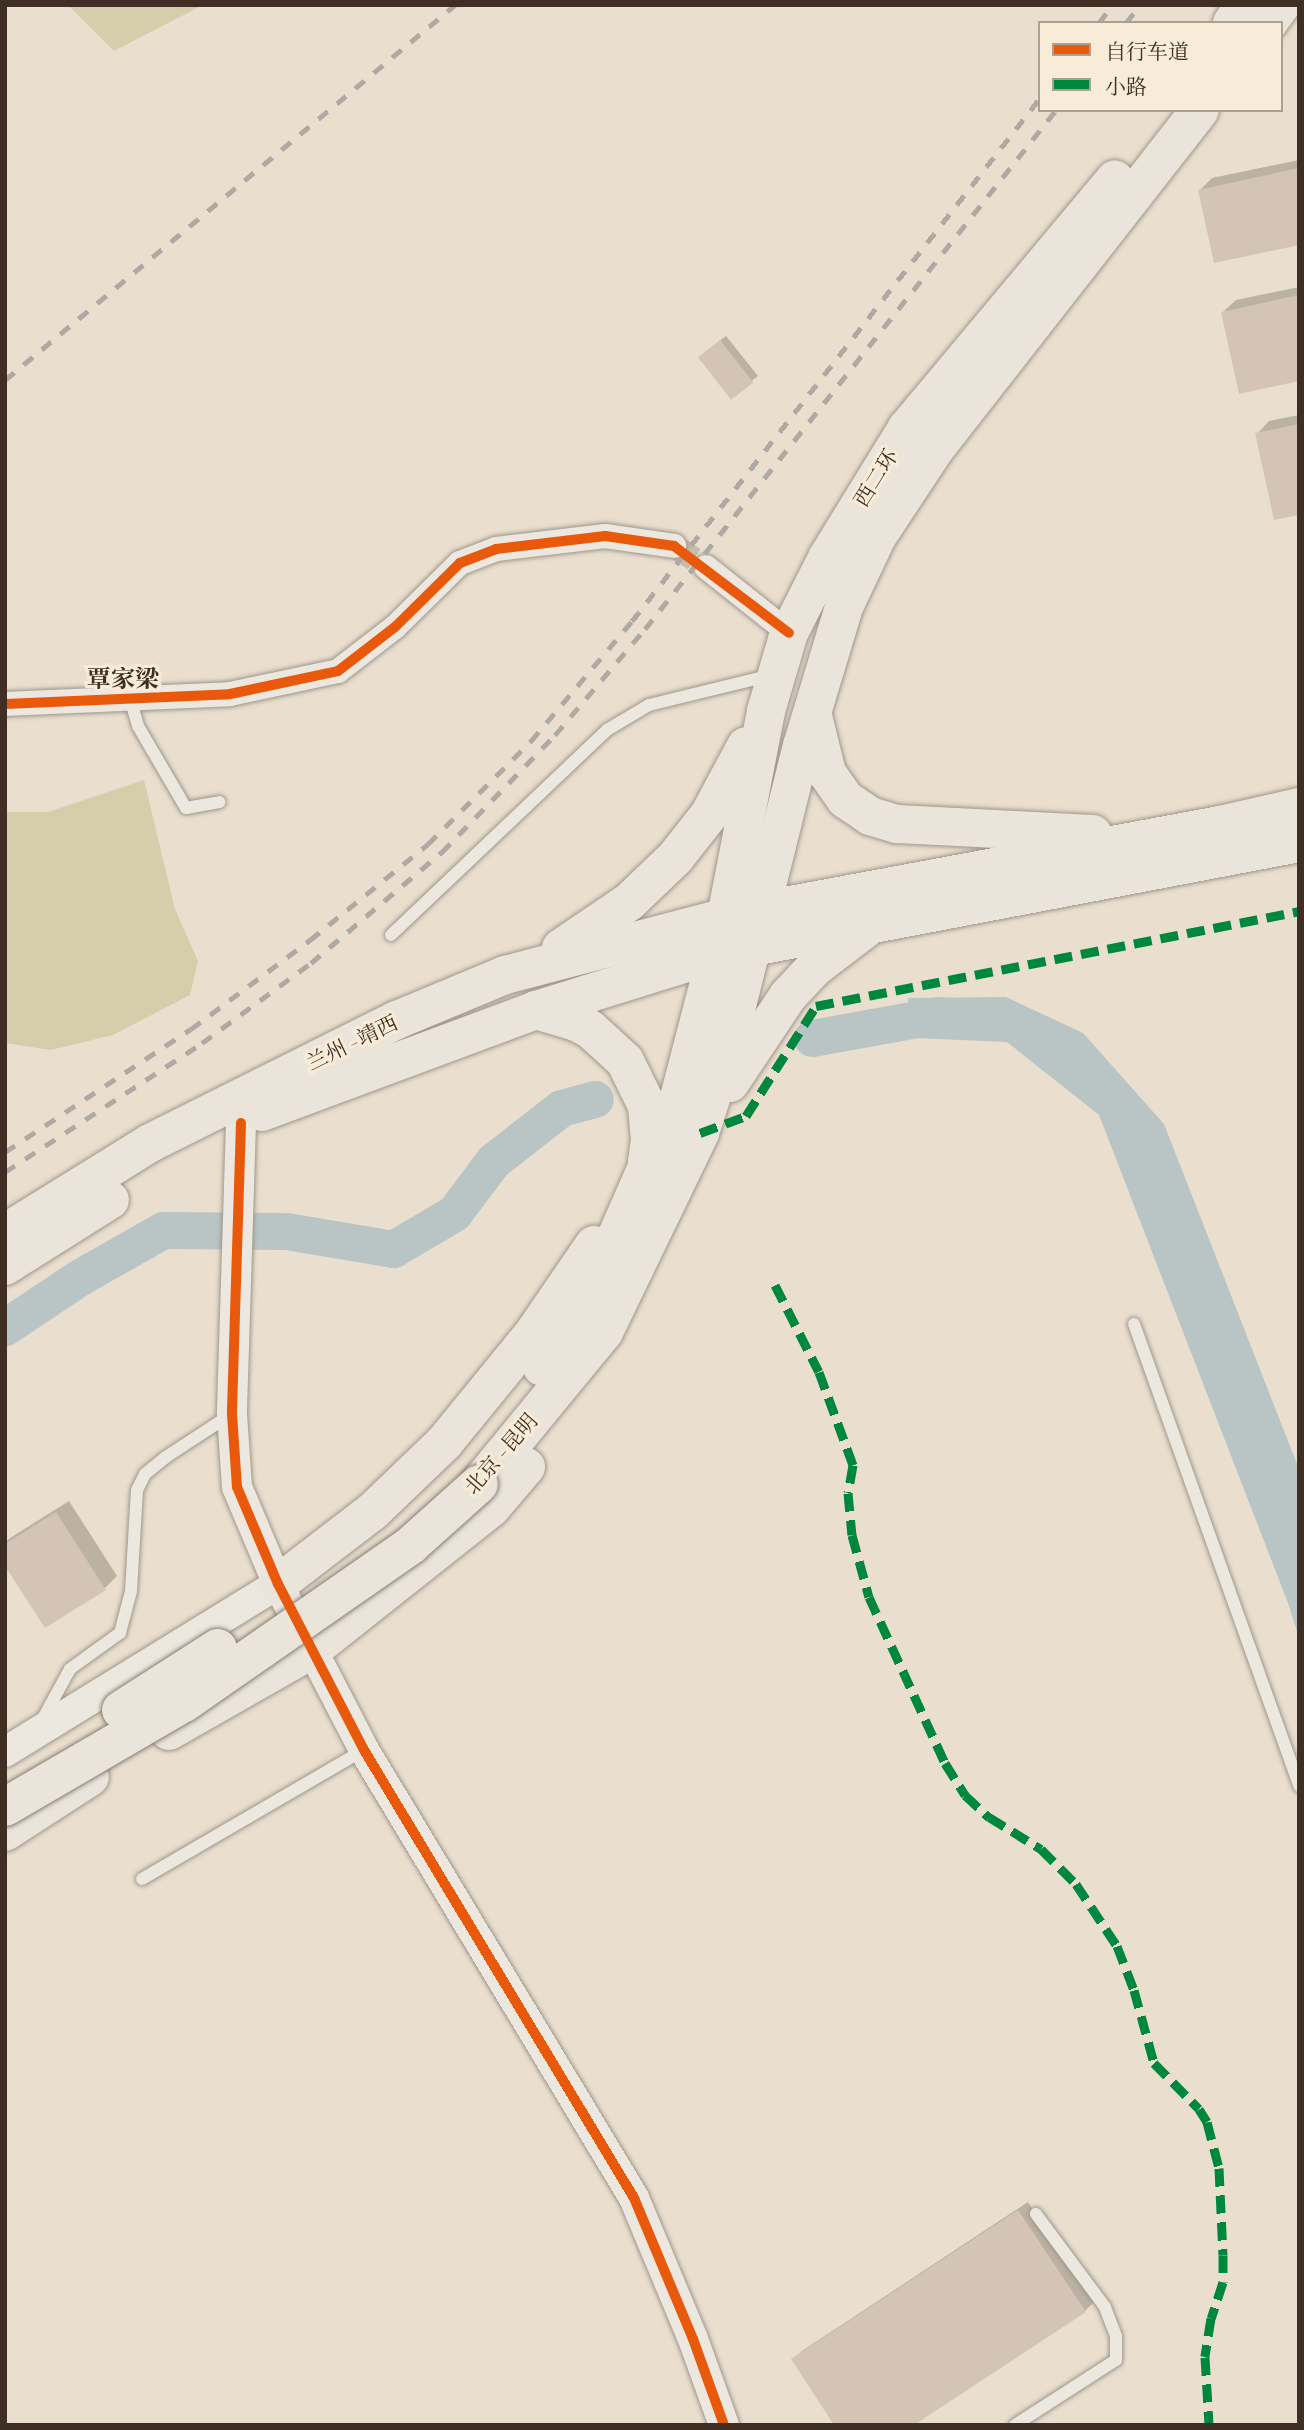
<!DOCTYPE html>
<html>
<head>
<meta charset="utf-8">
<style>
  body { margin:0 }
  #map { position:relative; width:1304px; height:2430px; overflow:hidden; background:#eadfce; font-family:"IM FELL French Canon","Noto Serif SC",serif }
  div>[style] { position:absolute }
  .green>* { inset:0; background:#d5ceab }
  .water>* { inset:0; background:#b8c5c4 }
  .shadow>* { inset:0; background:#0003 }
  .river>* { height:37px; margin:-18.5px; padding:0 18.5px; transform-origin:18.5px; border-radius:18.5px; background:#b8c5c4 }
  .building>* { inset:0; background:#d3c4b5; transform-origin:0 0 }
  .minor-tunnel>* { height:24px; margin-top:-12px; transform-origin:0; background:repeating-linear-gradient(90deg,#c8bcac 0 24px,transparent 0 36px) }
  .roads { filter:drop-shadow(0 0 2px #9f968c) drop-shadow(0 0 2px #9f968c) }
  .service>* { height:12px; margin:-6px; padding:0 6px; transform-origin:6px; border-radius:6px; background:#ede8df }
  .minor>* { height:24px; margin:-12px; padding:0 12px; transform-origin:12px; border-radius:12px; background:#ede8df }
  .tertiary>* { height:30px; margin:-15px; padding:0 15px; transform-origin:15px; border-radius:15px; background:#ede8df }
  .trunk>* { height:38px; margin:-19px; padding:0 19px; transform-origin:19px; border-radius:19px; background:#eae4db }
  .rail>* { height:5px; margin-top:-2.5px; transform-origin:0; background:repeating-linear-gradient(90deg,#aea9a2 0 12px,transparent 0 24px) }
  .bridges { filter:drop-shadow(0 0 2px #867f75) drop-shadow(0 0 2px #867f75) }
  .trunk-bridge>* { height:38px; margin:-19px; padding:0 19px; transform-origin:19px; border-radius:19px; background:#eae4db }
  .quiet>* { height:9px; margin-top:-4.5px; transform-origin:0; background:repeating-linear-gradient(90deg,#00873e 0 18px,transparent 0 27px) }
  .cycleway>* { height:10px; margin:-5px; padding:0 5px; transform-origin:5px; border-radius:5px; background:#e8590c }
  span { translate:-50% -50%; white-space:nowrap; text-align:center; line-height:1.15; -webkit-text-stroke:6px #f8ecd8; paint-order:stroke }
  .street-label { font-size:21px; color:#3e2e23 }
  .quarter-label { font-size:24px; color:#3e2e23; font-weight:700 }
  .frame { position:absolute; inset:0; border:7px solid #3e2e23; pointer-events:none }
  .legend { position:absolute; left:1038px; top:21px; width:245px; height:91px; box-sizing:border-box; background:#f8ecd8; border:2px solid #aea090; margin:0; padding:9px 12px; list-style:none; font-size:21px; color:#3e2e23 }
  .legend li { display:flex; align-items:center; gap:14px; height:35px }
  .legend b { width:35px; border:2px solid #aea090 }
</style>
</head>
<body>
<div id="map">
  <div class="green">
    <div style="clip-path:polygon(68px 5px,203px 5px,114px 51px)"></div>
    <div style="clip-path:polygon(144px 780px,175px 909px,198px 961px,190px 995px,113px 1035px,51px 1050px,5px 1043px,5px 812px,48px 812px)"></div>
  </div>
  <div class="water">
    <div style="clip-path:polygon(1006px 997px,1083px 1033px,1164px 1124px,1299px 1469px,1299px 1638px,1288px 1603px,1099px 1115px,1007px 1042px,914px 1038px,908px 998px)"></div>
  </div>
  <div class="shadow">
    <div style="clip-path:polygon(1299px 160px,1299px 244px,1200px 190px,1212px 178px)"></div>
    <div style="clip-path:polygon(1299px 287px,1299px 379px,1223px 312px,1236px 300px)"></div>
    <div style="clip-path:polygon(726px 336px,758px 376px,732px 397px,706px 352px)"></div>
    <div style="clip-path:polygon(1299px 415px,1299px 513px,1257px 434px,1269px 421px)"></div>
    <div style="clip-path:polygon(69px 1501px,117px 1576px,105px 1588px,5px 1562px,5px 1543px,10px 1538px)"></div>
    <div style="clip-path:polygon(1028px 2202px,1094px 2302px,1085px 2311px,793px 2359px,802px 2351px)"></div>
  </div>
  <div class="river">
    <div style="left:812px;top:1038px;width:129px;rotate:-10.3deg"></div>
    <div style="left:939px;top:1015px;width:20px;rotate:9deg"></div>
    <div style="left:5px;top:1327px;width:90px;rotate:-33.7deg"></div>
    <div style="left:80px;top:1277px;width:95px;rotate:-29.5deg"></div>
    <div style="left:163px;top:1230px;width:123px;rotate:0.5deg"></div>
    <div style="left:286px;top:1231px;width:109px;rotate:9.5deg"></div>
    <div style="left:393px;top:1249px;width:71px;rotate:-30.5deg"></div>
    <div style="left:454px;top:1213px;width:65px;rotate:-53.1deg"></div>
    <div style="left:493px;top:1161px;width:86px;rotate:-37.9deg"></div>
    <div style="left:561px;top:1108px;width:35px;rotate:-15deg"></div>
  </div>
  <div class="building">
    <div style="clip-path:polygon(1299px 168px,1299px 245px,1214px 263px,1198px 190px)"></div>
    <div style="clip-path:polygon(1299px 295px,1299px 381px,1239px 394px,1221px 312px)"></div>
    <div style="left:720px;top:340px;width:54px;height:28px;rotate:52deg"></div>
    <div style="clip-path:polygon(1299px 424px,1299px 515px,1274px 520px,1255px 433px)"></div>
    <div style="clip-path:polygon(56px 1512px,106px 1590px,45px 1628px,5px 1566px,5px 1544px)"></div>
    <div style="clip-path:polygon(1018px 2210px,1086px 2312px,914px 2425px,834px 2425px,791px 2359px)"></div>
  </div>
  <div class="minor-tunnel">
    <div style="left:674px;top:546px;width:38px;rotate:33deg"></div>
  </div>
  <div class="roads">
    <div class="service">
      <div style="left:130px;top:698px;width:29px;rotate:74deg"></div>
      <div style="left:138px;top:726px;width:95px;rotate:59.7deg"></div>
      <div style="left:186px;top:808px;width:34px;rotate:-10deg"></div>
      <div style="left:391px;top:935px;width:298px;rotate:-43.5deg"></div>
      <div style="left:607px;top:730px;width:49px;rotate:-30.8deg"></div>
      <div style="left:649px;top:705px;width:127px;rotate:-13.7deg"></div>
      <div style="left:1134px;top:1324px;width:491px;rotate:70.3deg"></div>
      <div style="left:41px;top:1722px;width:60px;rotate:-61.3deg"></div>
      <div style="left:70px;top:1669px;width:62px;rotate:-35.8deg"></div>
      <div style="left:120px;top:1633px;width:43px;rotate:-75.3deg"></div>
      <div style="left:131px;top:1591px;width:101px;rotate:-86.6deg"></div>
      <div style="left:137px;top:1490px;width:18px;rotate:-63deg"></div>
      <div style="left:145px;top:1474px;width:27px;rotate:-39deg"></div>
      <div style="left:166px;top:1457px;width:77px;rotate:-33.3deg"></div>
      <div style="left:142px;top:1879px;width:257px;rotate:-30.2deg"></div>
      <div style="left:1015px;top:2425px;width:120px;rotate:-32.8deg"></div>
      <div style="left:1116px;top:2360px;width:24px;rotate:-90deg"></div>
      <div style="left:1116px;top:2336px;width:31px;rotate:-111deg"></div>
      <div style="left:1105px;top:2307px;width:116px;rotate:-126.6deg"></div>
    </div>
    <div class="minor">
      <div style="left:706px;top:567px;width:106px;rotate:38.5deg"></div>
      <div style="left:5px;top:704px;width:225px;rotate:-2.5deg"></div>
      <div style="left:230px;top:694px;width:110px;rotate:-12deg"></div>
      <div style="left:338px;top:671px;width:72px;rotate:-37.7deg"></div>
      <div style="left:395px;top:627px;width:91px;rotate:-44.6deg"></div>
      <div style="left:460px;top:563px;width:39px;rotate:-21deg"></div>
      <div style="left:496px;top:549px;width:110px;rotate:-6.8deg"></div>
      <div style="left:605px;top:536px;width:70px;rotate:8.2deg"></div>
    </div>
    <div class="tertiary">
      <div style="left:241px;top:1123px;width:291px;rotate:91.8deg"></div>
      <div style="left:232px;top:1414px;width:73px;rotate:86.1deg"></div>
      <div style="left:237px;top:1487px;width:105px;rotate:67.1deg"></div>
      <div style="left:278px;top:1584px;width:187px;rotate:62.6deg"></div>
      <div style="left:364px;top:1750px;width:523px;rotate:58.92deg"></div>
      <div style="left:634px;top:2198px;width:153px;rotate:67.3deg"></div>
      <div style="left:693px;top:2339px;width:91px;rotate:70.2deg"></div>
      <div style="left:5px;top:1752px;width:321px;rotate:-31.6deg"></div>
    </div>
    <div class="trunk">
      <div style="left:1232px;top:23px;width:22px;rotate:-54deg"></div>
      <div style="left:1268px;top:23px;width:22px;rotate:-54deg"></div>
      <div style="left:813px;top:716px;width:59px;rotate:76.2deg"></div>
      <div style="left:827px;top:773px;width:32px;rotate:55deg"></div>
      <div style="left:845px;top:799px;width:30px;rotate:34deg"></div>
      <div style="left:870px;top:816px;width:28px;rotate:17deg"></div>
      <div style="left:897px;top:824px;width:196px;rotate:2.9deg"></div>
      <div style="left:561px;top:948px;width:82px;rotate:-34.1deg"></div>
      <div style="left:629px;top:902px;width:64px;rotate:-43.7deg"></div>
      <div style="left:675px;top:858px;width:55px;rotate:-51.7deg"></div>
      <div style="left:709px;top:815px;width:78px;rotate:-61.8deg"></div>
      <div style="left:536px;top:1010px;width:42px;rotate:16.7deg"></div>
      <div style="left:576px;top:1022px;width:16px;rotate:27deg"></div>
      <div style="left:590px;top:1029px;width:47px;rotate:42.4deg"></div>
      <div style="left:625px;top:1061px;width:50px;rotate:63.9deg"></div>
      <div style="left:647px;top:1106px;width:34px;rotate:85deg"></div>
      <div style="left:650px;top:1140px;width:22px;rotate:98deg"></div>
      <div style="left:730px;top:1083px;width:105px;rotate:-56.3deg"></div>
      <div style="left:788px;top:996px;width:38px;rotate:-47deg"></div>
      <div style="left:814px;top:968px;width:63px;rotate:-37.2deg"></div>
      <div style="left:262px;top:1112px;width:292px;rotate:-20.4deg"></div>
      <div style="left:536px;top:1010px;width:189px;rotate:-17.3deg"></div>
      <div style="left:716px;top:954px;width:593px;rotate:-10.78deg"></div>
      <div style="left:5px;top:1233px;width:171px;rotate:-31.8deg"></div>
      <div style="left:150px;top:1143px;width:276px;rotate:-26.5deg"></div>
      <div style="left:397px;top:1020px;width:117px;rotate:-22.6deg"></div>
      <div style="left:505px;top:975px;width:228px;rotate:-14.7deg"></div>
      <div style="left:726px;top:917px;width:502px;rotate:-10.55deg"></div>
      <div style="left:1220px;top:825px;width:81px;rotate:-12.8deg"></div>
      <div style="left:5px;top:1266px;width:124px;rotate:-32.2deg"></div>
      <div style="left:542px;top:1367px;width:66px;rotate:-52.4deg"></div>
      <div style="left:582px;top:1315px;width:154px;rotate:-66.3deg"></div>
      <div style="left:644px;top:1174px;width:68px;rotate:-63.1deg"></div>
      <div style="left:675px;top:1113px;width:203px;rotate:-75.4deg"></div>
      <div style="left:726px;top:917px;width:210px;rotate:-79deg"></div>
      <div style="left:766px;top:711px;width:81px;rotate:-73.6deg"></div>
      <div style="left:789px;top:633px;width:84px;rotate:-63.1deg"></div>
      <div style="left:827px;top:558px;width:153px;rotate:-58.4deg"></div>
      <div style="left:907px;top:428px;width:324px;rotate:-50.1deg"></div>
      <div style="left:479px;top:1484px;width:197px;rotate:-50.6deg"></div>
      <div style="left:604px;top:1332px;width:221px;rotate:-64.2deg"></div>
      <div style="left:700px;top:1133px;width:83px;rotate:-72.4deg"></div>
      <div style="left:725px;top:1054px;width:317px;rotate:-76deg"></div>
      <div style="left:802px;top:746px;width:145px;rotate:-73.2deg"></div>
      <div style="left:844px;top:607px;width:77px;rotate:-64.8deg"></div>
      <div style="left:877px;top:537px;width:105px;rotate:-56.6deg"></div>
      <div style="left:935px;top:449px;width:430px;rotate:-52deg"></div>
      <div style="left:278px;top:1584px;width:118px;rotate:-37.5deg"></div>
      <div style="left:372px;top:1512px;width:100px;rotate:-43.8deg"></div>
      <div style="left:444px;top:1443px;width:141px;rotate:-50.8deg"></div>
      <div style="left:533px;top:1334px;width:108px;rotate:-55.6deg"></div>
      <div style="left:169px;top:1731px;width:166px;rotate:-29.7deg"></div>
      <div style="left:313px;top:1649px;width:227px;rotate:-38.4deg"></div>
      <div style="left:491px;top:1508px;width:54px;rotate:-49.5deg"></div>
      <div style="left:5px;top:1832px;width:101px;rotate:-32.9deg"></div>
    </div>
  </div>
  <div class="rail">
    <div style="left:1099px;top:23px;width:22px;rotate:-54deg"></div>
    <div style="left:1126px;top:23px;width:23px;rotate:-52deg"></div>
    <div style="left:5px;top:380px;width:586px;rotate:-39.81deg"></div>
    <div style="left:5px;top:1152px;width:223px;rotate:-33.5deg"></div>
    <div style="left:191px;top:1029px;width:149px;rotate:-36.8deg"></div>
    <div style="left:310px;top:940px;width:152px;rotate:-39.1deg"></div>
    <div style="left:428px;top:844px;width:146px;rotate:-45deg"></div>
    <div style="left:531px;top:741px;width:157px;rotate:-49.9deg"></div>
    <div style="left:632px;top:621px;width:663px;rotate:-52.04deg"></div>
    <div style="left:5px;top:1172px;width:235px;rotate:-33.2deg"></div>
    <div style="left:202px;top:1043px;width:135px;rotate:-36.3deg"></div>
    <div style="left:311px;top:963px;width:172px;rotate:-40.3deg"></div>
    <div style="left:442px;top:852px;width:163px;rotate:-46deg"></div>
    <div style="left:555px;top:735px;width:139px;rotate:-49.7deg"></div>
    <div style="left:645px;top:629px;width:662px;rotate:-51.62deg"></div>
  </div>
  <div class="bridges">
    <div class="trunk-bridge">
      <div style="left:121px;top:1710px;width:115px;rotate:-32.6deg"></div>
      <div style="left:5px;top:1807px;width:207px;rotate:-30.2deg"></div>
      <div style="left:184px;top:1703px;width:277px;rotate:-34.8deg"></div>
      <div style="left:411px;top:1545px;width:91px;rotate:-41.9deg"></div>
    </div>
  </div>
  <div class="quiet">
    <div style="left:700px;top:1133px;width:49px;rotate:-20.3deg"></div>
    <div style="left:746px;top:1116px;width:130px;rotate:-57.5deg"></div>
    <div style="left:816px;top:1006px;width:492px;rotate:-11.1deg"></div>
    <div style="left:775px;top:1285px;width:97px;rotate:63.2deg"></div>
    <div style="left:819px;top:1372px;width:99px;rotate:69.9deg"></div>
    <div style="left:853px;top:1465px;width:28px;rotate:100deg"></div>
    <div style="left:848px;top:1493px;width:42px;rotate:84.6deg"></div>
    <div style="left:852px;top:1535px;width:64px;rotate:74.7deg"></div>
    <div style="left:869px;top:1597px;width:183px;rotate:65.4deg"></div>
    <div style="left:945px;top:1763px;width:38px;rotate:58deg"></div>
    <div style="left:965px;top:1795px;width:33px;rotate:43deg"></div>
    <div style="left:989px;top:1817px;width:61px;rotate:31.6deg"></div>
    <div style="left:1041px;top:1849px;width:49px;rotate:45deg"></div>
    <div style="left:1076px;top:1884px;width:74px;rotate:56.5deg"></div>
    <div style="left:1117px;top:1946px;width:47px;rotate:68.9deg"></div>
    <div style="left:1134px;top:1990px;width:76px;rotate:74.7deg"></div>
    <div style="left:1154px;top:2063px;width:64px;rotate:45.6deg"></div>
    <div style="left:1199px;top:2109px;width:15px;rotate:58deg"></div>
    <div style="left:1207px;top:2122px;width:48px;rotate:75.4deg"></div>
    <div style="left:1219px;top:2168px;width:87px;rotate:87.4deg"></div>
    <div style="left:1223px;top:2255px;width:27px;rotate:90deg"></div>
    <div style="left:1223px;top:2282px;width:38px;rotate:108deg"></div>
    <div style="left:1211px;top:2318px;width:39px;rotate:99deg"></div>
    <div style="left:1205px;top:2357px;width:68px;rotate:86.6deg"></div>
  </div>
  <div class="cycleway">
    <div style="left:5px;top:704px;width:225px;rotate:-2.5deg"></div>
    <div style="left:230px;top:694px;width:110px;rotate:-12deg"></div>
    <div style="left:338px;top:671px;width:72px;rotate:-37.7deg"></div>
    <div style="left:395px;top:627px;width:91px;rotate:-44.6deg"></div>
    <div style="left:460px;top:563px;width:39px;rotate:-21deg"></div>
    <div style="left:496px;top:549px;width:110px;rotate:-6.8deg"></div>
    <div style="left:605px;top:536px;width:70px;rotate:8.2deg"></div>
    <div style="left:674px;top:546px;width:144px;rotate:37.1deg"></div>
    <div style="left:241px;top:1123px;width:291px;rotate:91.8deg"></div>
    <div style="left:232px;top:1414px;width:73px;rotate:86.1deg"></div>
    <div style="left:237px;top:1487px;width:105px;rotate:67.1deg"></div>
    <div style="left:278px;top:1584px;width:187px;rotate:62.6deg"></div>
    <div style="left:364px;top:1750px;width:523px;rotate:58.92deg"></div>
    <div style="left:634px;top:2198px;width:153px;rotate:67.3deg"></div>
    <div style="left:693px;top:2339px;width:91px;rotate:70.2deg"></div>
  </div>
  <div class="street-label">
    <span style="left:876px;top:478px;rotate:-58deg">西二环</span>
    <span style="left:352px;top:1043px;rotate:-26deg">兰州 - 靖西</span>
    <span style="left:501px;top:1454px;rotate:-49deg">北京 - 昆明</span>
  </div>
  <div class="quarter-label">
    <span style="left:123px;top:680px">覃家梁</span>
  </div>
  <div class="frame"></div>
  <ul class="legend">
  <li><b style="height:9px;background:#e8590c"></b>自行车道</li>
  <li><b style="height:9px;background:#00873e"></b>小路</li>
  </ul>
</div>
</body>
</html>
